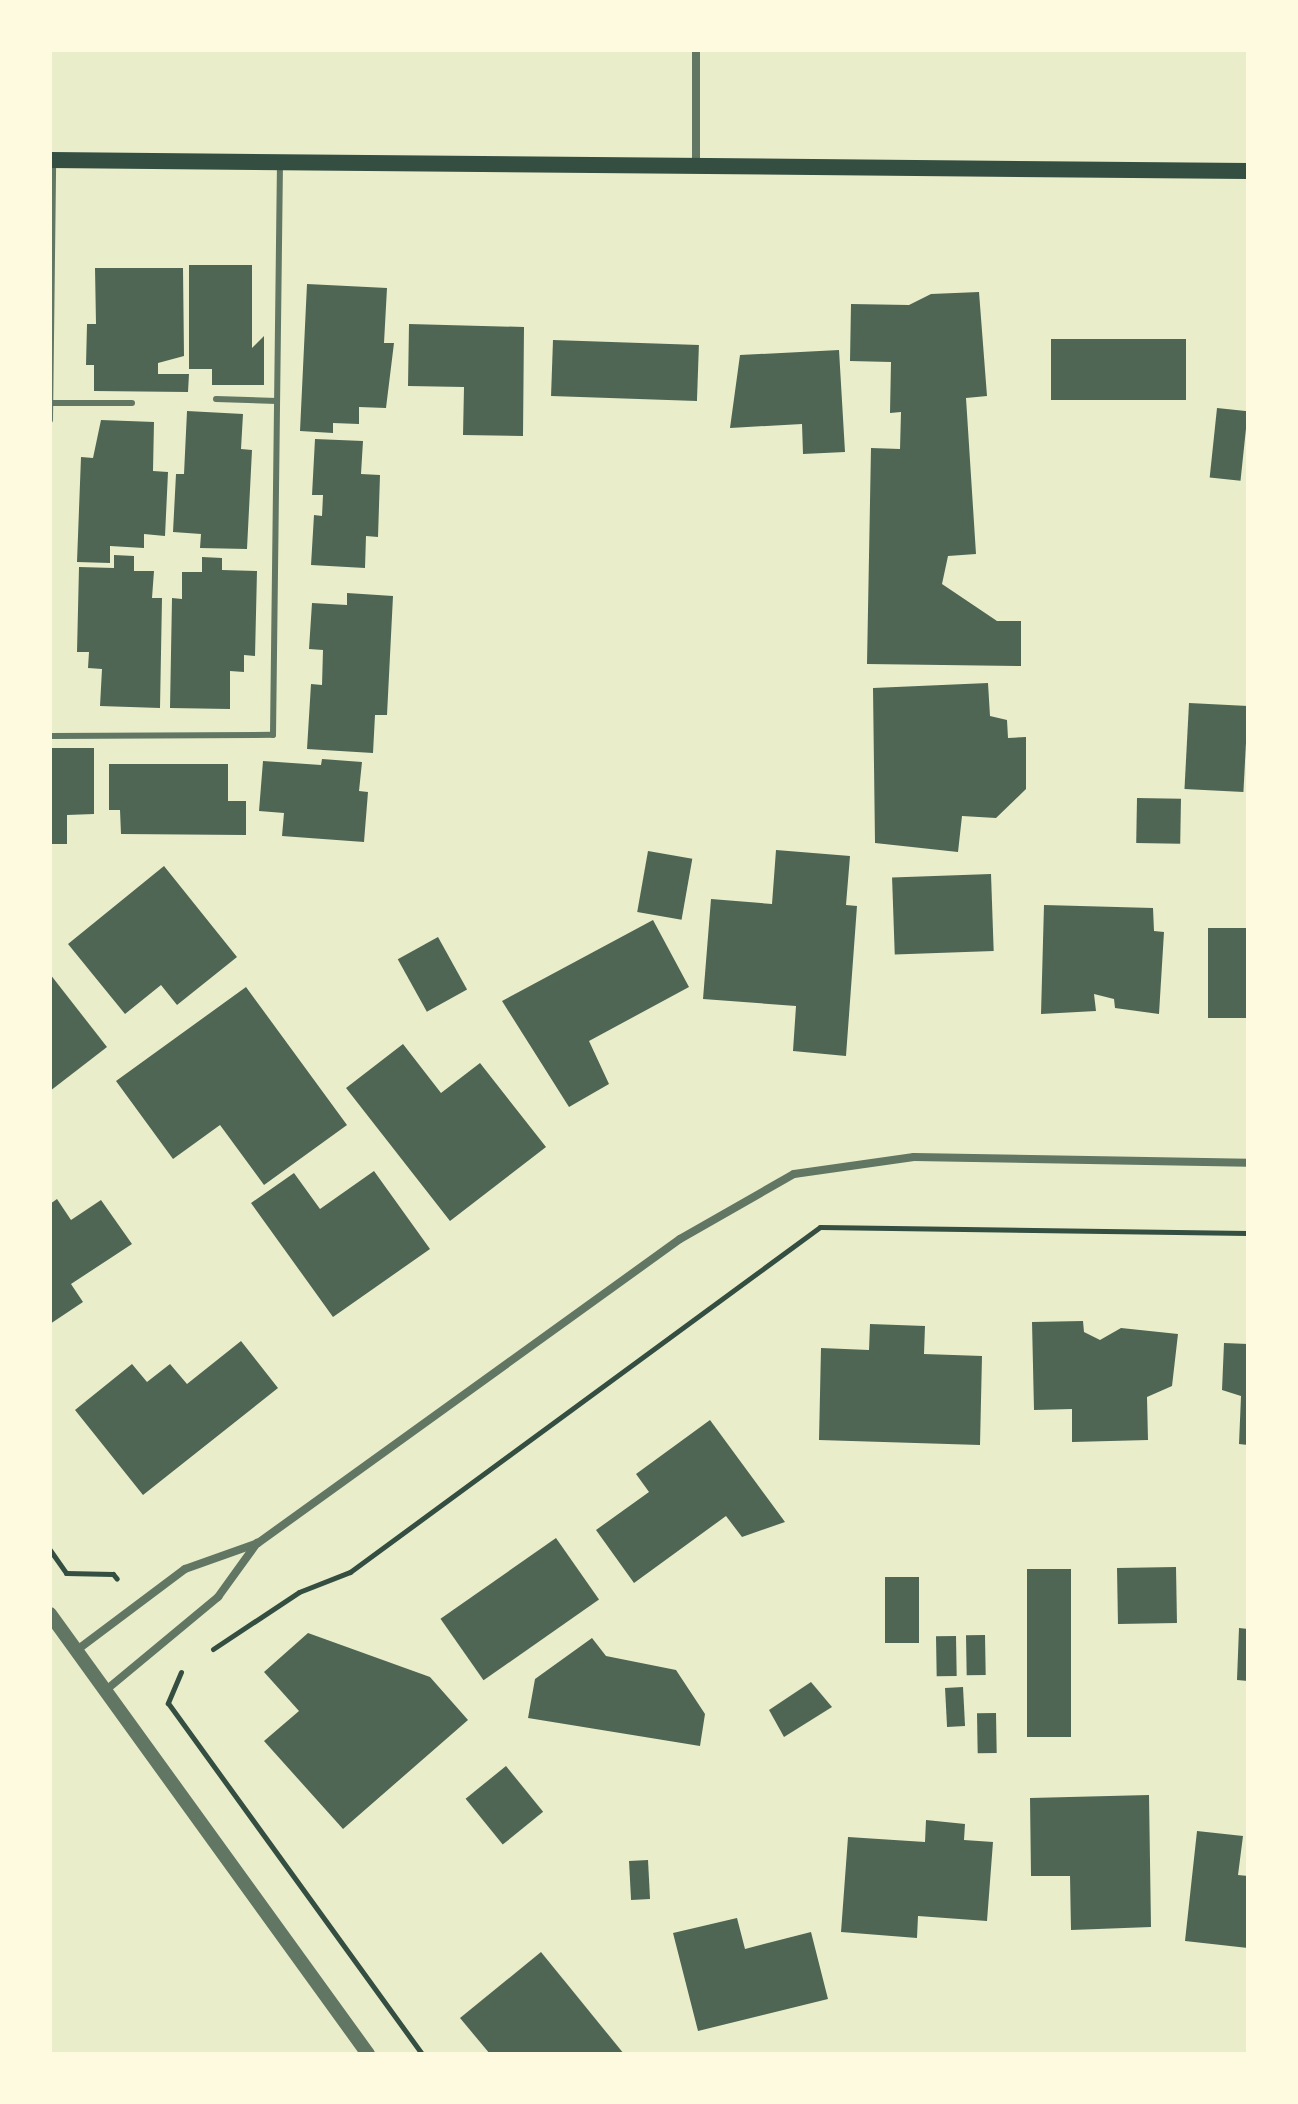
<!DOCTYPE html>
<html>
<head>
<meta charset="utf-8">
<style>
  body { margin:0 }
  #map { position:relative; width:1298px; height:2104px; overflow:hidden; background:#e9edc9; font-family:"Zilla Slab",serif }
  div>[style] { position:absolute }
  .building>* { inset:0; background:#4f6655; transform-origin:0 0 }
  .path>* { height:5px; margin:-2.5px; padding:0 2.5px; transform-origin:2.5px; border-radius:2.5px; background:#344e41 }
  .service>* { height:6px; margin:-3px; padding:0 3px; transform-origin:3px; border-radius:3px; background:#617663 }
  .minor>* { height:8px; margin:-4px; padding:0 4px; transform-origin:4px; border-radius:4px; background:#617663 }
  .tertiary>* { height:14px; margin:-7px; padding:0 7px; transform-origin:7px; border-radius:7px; background:#617663 }
  .secondary>* { height:16px; margin:-8px; padding:0 8px; transform-origin:8px; border-radius:8px; background:#344e41 }
  span { translate:-50% -50%; white-space:nowrap; text-align:center; line-height:1.15; -webkit-text-stroke:8px #fefae0; paint-order:stroke }
  .frame { position:absolute; inset:0; border:52px solid #fefae0; pointer-events:none }
</style>
</head>
<body>
<div id="map">
  <div class="building">
    <div style="clip-path:polygon(189px 265px,252px 265px,252px 348px,264px 336px,264px 385px,212px 385px,212px 369px,189px 369px)"></div>
    <div style="clip-path:polygon(95px 268px,183px 268px,184px 356px,158px 363px,158px 374px,189px 374px,188px 392px,94px 391px,94px 365px,86px 365px,87px 324px,96px 324px)"></div>
    <div style="clip-path:polygon(307px 284px,387px 288px,384px 343px,394px 343px,386px 408px,359px 407px,359px 424px,333px 423px,333px 433px,300px 431px)"></div>
    <div style="clip-path:polygon(979px 292px,987px 396px,966px 398px,976px 554px,948px 556px,942px 584px,997px 621px,1021px 621px,1021px 666px,867px 664px,871px 448px,900px 449px,901px 412px,890px 413px,891px 362px,850px 361px,851px 304px,909px 305px,931px 294px)"></div>
    <div style="clip-path:polygon(409px 324px,524px 327px,523px 436px,463px 435px,464px 387px,408px 386px)"></div>
    <div style="left:1051px;top:339px;width:135px;height:61px"></div>
    <div style="left:553px;top:340px;width:146px;height:56px;rotate:2deg"></div>
    <div style="clip-path:polygon(839px 350px,845px 452px,803px 454px,802px 424px,730px 428px,740px 355px)"></div>
    <div style="left:1217px;top:408px;width:31px;height:70px;rotate:6deg"></div>
    <div style="clip-path:polygon(187px 411px,243px 414px,241px 449px,252px 450px,247px 549px,200px 548px,201px 534px,173px 532px,176px 474px,184px 474px)"></div>
    <div style="clip-path:polygon(101px 420px,154px 422px,153px 471px,168px 472px,165px 536px,144px 534px,144px 548px,110px 546px,110px 563px,77px 562px,81px 457px,93px 458px)"></div>
    <div style="clip-path:polygon(315px 439px,363px 441px,361px 474px,380px 475px,378px 537px,366px 536px,365px 568px,311px 565px,314px 515px,322px 516px,323px 495px,312px 495px)"></div>
    <div style="clip-path:polygon(114px 555px,134px 556px,134px 571px,154px 571px,152px 598px,162px 598px,160px 708px,100px 706px,102px 669px,88px 668px,89px 652px,77px 652px,79px 567px,114px 568px)"></div>
    <div style="clip-path:polygon(202px 557px,222px 558px,222px 570px,257px 571px,255px 656px,244px 655px,244px 672px,230px 671px,230px 709px,170px 708px,172px 598px,182px 599px,182px 572px,202px 572px)"></div>
    <div style="clip-path:polygon(347px 593px,393px 596px,387px 715px,375px 715px,373px 753px,307px 749px,311px 684px,322px 685px,323px 650px,309px 649px,312px 603px,347px 605px)"></div>
    <div style="clip-path:polygon(988px 683px,990px 716px,1007px 720px,1008px 738px,1026px 737px,1026px 789px,996px 818px,962px 816px,958px 852px,875px 843px,873px 688px)"></div>
    <div style="left:1189px;top:703px;width:59px;height:86px;rotate:3deg"></div>
    <div style="clip-path:polygon(50px 748px,94px 748px,94px 814px,67px 815px,67px 844px,50px 844px)"></div>
    <div style="clip-path:polygon(322px 759px,362px 762px,359px 791px,368px 792px,364px 842px,282px 836px,284px 813px,259px 811px,263px 761px,321px 765px)"></div>
    <div style="clip-path:polygon(109px 764px,228px 764px,228px 801px,246px 801px,246px 835px,121px 834px,120px 810px,109px 810px)"></div>
    <div style="left:1137px;top:798px;width:44px;height:45px;rotate:1deg"></div>
    <div style="clip-path:polygon(776px 850px,850px 856px,846px 905px,857px 906px,846px 1056px,793px 1051px,796px 1006px,703px 999px,711px 899px,772px 904px)"></div>
    <div style="left:648px;top:851px;width:45px;height:62px;rotate:10deg"></div>
    <div style="clip-path:polygon(164px 866px,237px 957px,177px 1005px,161px 985px,125px 1014px,68px 944px)"></div>
    <div style="left:991px;top:874px;width:77px;height:99px;rotate:88deg"></div>
    <div style="clip-path:polygon(1044px 905px,1153px 908px,1154px 931px,1164px 932px,1159px 1014px,1115px 1008px,1114px 999px,1094px 994px,1096px 1011px,1041px 1014px)"></div>
    <div style="clip-path:polygon(653px 920px,689px 987px,589px 1041px,609px 1084px,569px 1107px,502px 1001px)"></div>
    <div style="left:1208px;top:928px;width:40px;height:90px"></div>
    <div style="left:438px;top:937px;width:60px;height:46px;rotate:61deg"></div>
    <div style="clip-path:polygon(50px 974px,107px 1047px,50px 1091px)"></div>
    <div style="clip-path:polygon(246px 987px,347px 1125px,264px 1185px,220px 1125px,173px 1159px,116px 1081px)"></div>
    <div style="clip-path:polygon(403px 1044px,441px 1093px,480px 1063px,546px 1147px,450px 1221px,346px 1088px)"></div>
    <div style="clip-path:polygon(374px 1171px,430px 1249px,333px 1317px,251px 1203px,294px 1173px,320px 1209px)"></div>
    <div style="clip-path:polygon(57px 1199px,71px 1220px,101px 1200px,132px 1244px,71px 1284px,83px 1302px,50px 1324px,50px 1204px)"></div>
    <div style="clip-path:polygon(1083px 1321px,1084px 1332px,1100px 1340px,1121px 1328px,1178px 1334px,1172px 1386px,1147px 1397px,1148px 1440px,1072px 1442px,1072px 1409px,1034px 1410px,1032px 1322px)"></div>
    <div style="clip-path:polygon(870px 1324px,925px 1326px,924px 1354px,982px 1356px,980px 1445px,819px 1440px,821px 1348px,869px 1350px)"></div>
    <div style="clip-path:polygon(241px 1341px,278px 1388px,143px 1495px,75px 1410px,132px 1364px,147px 1382px,170px 1364px,187px 1384px)"></div>
    <div style="clip-path:polygon(1224px 1343px,1248px 1344px,1248px 1445px,1239px 1444px,1241px 1396px,1222px 1390px)"></div>
    <div style="clip-path:polygon(710px 1420px,785px 1522px,742px 1537px,726px 1516px,634px 1583px,596px 1530px,649px 1492px,636px 1474px)"></div>
    <div style="left:556px;top:1538px;width:75px;height:141px;rotate:55deg"></div>
    <div style="left:1176px;top:1567px;width:56px;height:59px;rotate:89deg"></div>
    <div style="left:1027px;top:1569px;width:44px;height:168px"></div>
    <div style="left:885px;top:1577px;width:34px;height:66px"></div>
    <div style="clip-path:polygon(1239px 1628px,1248px 1629px,1248px 1681px,1237px 1680px)"></div>
    <div style="clip-path:polygon(308px 1633px,430px 1677px,468px 1720px,343px 1829px,264px 1741px,299px 1711px,264px 1672px)"></div>
    <div style="left:985px;top:1635px;width:40px;height:19px;rotate:89deg"></div>
    <div style="left:956px;top:1636px;width:40px;height:20px;rotate:89deg"></div>
    <div style="clip-path:polygon(592px 1638px,606px 1656px,676px 1670px,705px 1714px,700px 1746px,528px 1718px,535px 1679px)"></div>
    <div style="clip-path:polygon(811px 1682px,832px 1707px,784px 1737px,769px 1710px)"></div>
    <div style="left:963px;top:1687px;width:39px;height:18px;rotate:87deg"></div>
    <div style="left:996px;top:1713px;width:40px;height:19px;rotate:89deg"></div>
    <div style="left:506px;top:1766px;width:59px;height:52px;rotate:51deg"></div>
    <div style="clip-path:polygon(1149px 1795px,1151px 1927px,1071px 1930px,1070px 1876px,1031px 1876px,1030px 1798px)"></div>
    <div style="clip-path:polygon(926px 1820px,965px 1824px,964px 1840px,993px 1842px,987px 1921px,918px 1916px,917px 1938px,841px 1932px,848px 1837px,925px 1842px)"></div>
    <div style="clip-path:polygon(1197px 1831px,1243px 1836px,1238px 1875px,1248px 1876px,1248px 1948px,1185px 1941px)"></div>
    <div style="left:648px;top:1860px;width:39px;height:19px;rotate:87deg"></div>
    <div style="clip-path:polygon(737px 1918px,745px 1949px,811px 1932px,828px 1999px,698px 2031px,673px 1933px)"></div>
    <div style="clip-path:polygon(541px 1952px,624px 2054px,490px 2054px,460px 2018px)"></div>
  </div>
  <div class="path">
    <div style="left:50px;top:1550px;width:28px;rotate:55deg"></div>
    <div style="left:66px;top:1573px;width:47px;rotate:1.2deg"></div>
    <div style="left:113px;top:1574px;width:6px;rotate:51deg"></div>
    <div style="left:213px;top:1649px;width:103px;rotate:-33.5deg"></div>
    <div style="left:299px;top:1592px;width:55px;rotate:-21.4deg"></div>
    <div style="left:350px;top:1572px;width:583px;rotate:-36.28deg"></div>
    <div style="left:820px;top:1227px;width:428px;rotate:0.8deg"></div>
    <div style="left:181px;top:1672px;width:34px;rotate:113deg"></div>
    <div style="left:168px;top:1703px;width:433px;rotate:54.1deg"></div>
  </div>
  <div class="service">
    <div style="left:216px;top:399px;width:61px;rotate:1.9deg"></div>
    <div style="left:50px;top:403px;width:82px"></div>
    <div style="left:50px;top:420px;width:260px;rotate:-89.3deg"></div>
    <div style="left:50px;top:736px;width:223px;rotate:-0.3deg"></div>
    <div style="left:273px;top:735px;width:569px;rotate:-89.3deg"></div>
  </div>
  <div class="minor">
    <div style="left:696px;top:163px;width:113px;rotate:-90deg"></div>
    <div style="left:77px;top:1650px;width:135px;rotate:-36.9deg"></div>
    <div style="left:185px;top:1569px;width:77px;rotate:-19.6deg"></div>
    <div style="left:258px;top:1543px;width:520px;rotate:-35.77deg"></div>
    <div style="left:680px;top:1239px;width:131px;rotate:-29.7deg"></div>
    <div style="left:794px;top:1174px;width:121px;rotate:-8.1deg"></div>
    <div style="left:914px;top:1157px;width:334px;rotate:1deg"></div>
    <div style="left:106px;top:1690px;width:146px;rotate:-39.7deg"></div>
    <div style="left:218px;top:1597px;width:67px;rotate:-54.2deg"></div>
  </div>
  <div class="tertiary">
    <div style="left:50px;top:1614px;width:543px;rotate:54.14deg"></div>
  </div>
  <div class="secondary">
    <div style="left:50px;top:160px;width:1198px;rotate:0.53deg"></div>
  </div>
  <div class="frame"></div>
</div>
</body>
</html>
